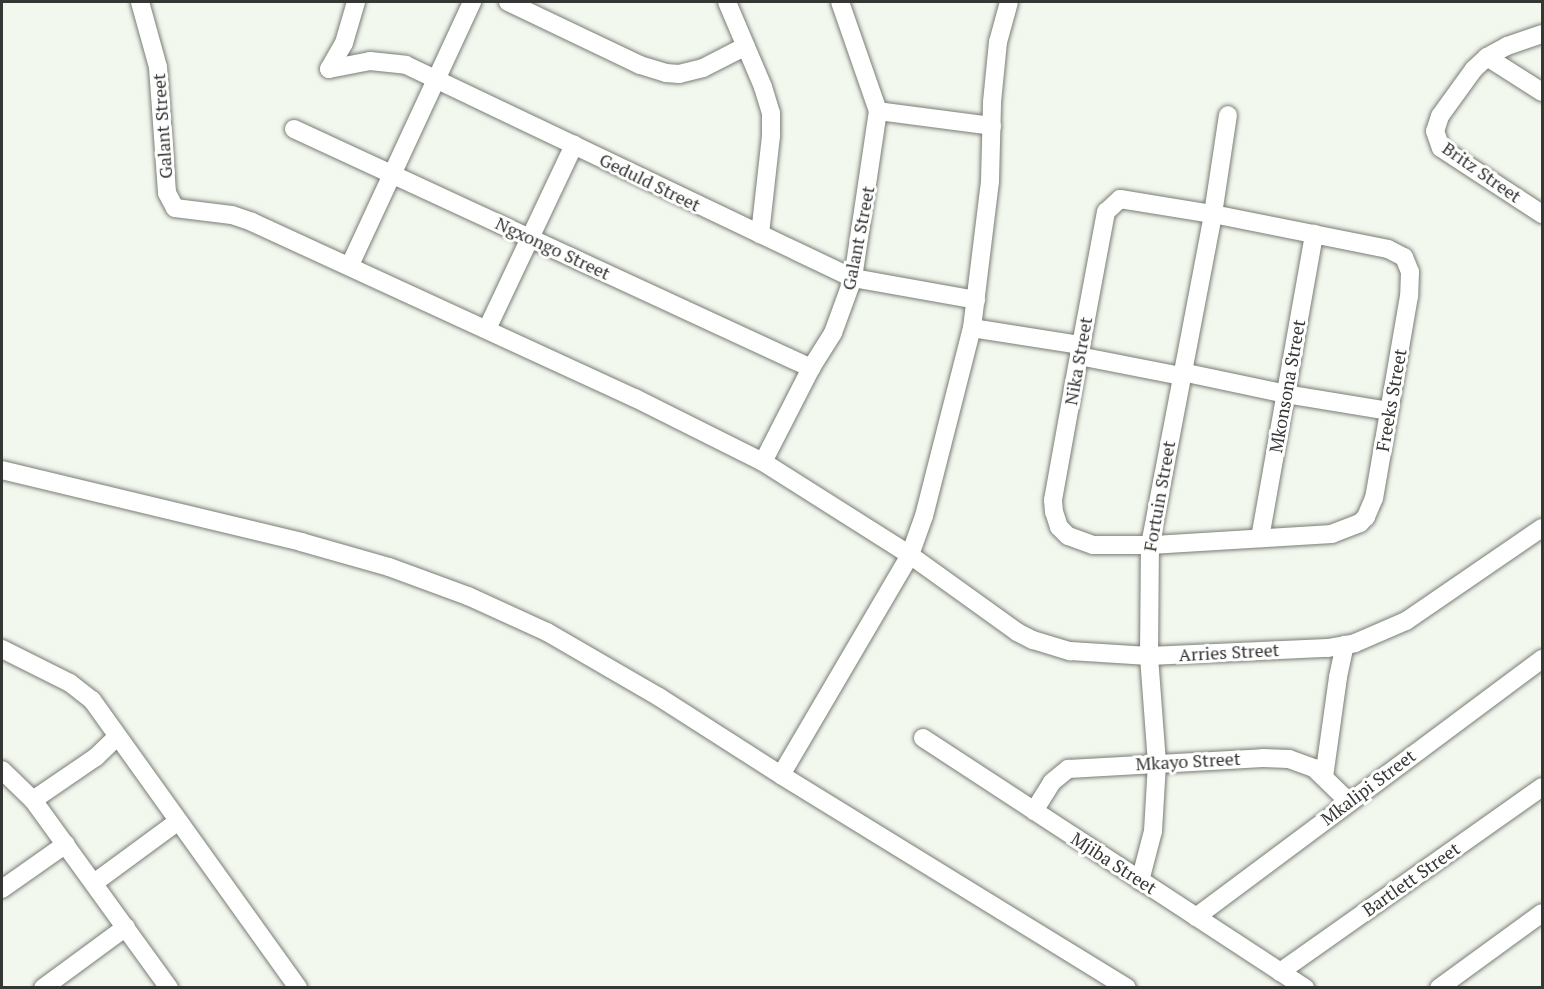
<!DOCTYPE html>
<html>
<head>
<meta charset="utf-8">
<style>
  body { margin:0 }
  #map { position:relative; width:1544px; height:989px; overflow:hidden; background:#f3f8ef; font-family:"PT Serif",serif }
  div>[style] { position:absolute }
  .roads { filter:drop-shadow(0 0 2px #787d75) drop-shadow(0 0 2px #787d75) }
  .minor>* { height:18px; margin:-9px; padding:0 9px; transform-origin:9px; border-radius:9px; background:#fff }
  span { translate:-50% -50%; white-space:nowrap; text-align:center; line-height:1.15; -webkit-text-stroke:6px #fff; paint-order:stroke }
  .street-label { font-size:18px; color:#353734 }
  .frame { position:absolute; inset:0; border:3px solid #353734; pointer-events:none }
</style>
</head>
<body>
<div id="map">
  <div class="roads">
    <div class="minor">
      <div style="left:140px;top:2px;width:67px;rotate:74.5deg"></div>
      <div style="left:158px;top:67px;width:126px;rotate:85.9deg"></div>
      <div style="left:167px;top:193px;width:17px;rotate:62deg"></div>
      <div style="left:175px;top:208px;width:57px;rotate:7deg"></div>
      <div style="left:232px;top:215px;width:21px;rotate:19deg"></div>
      <div style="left:252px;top:222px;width:422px;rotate:24.7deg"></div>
      <div style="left:635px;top:398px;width:143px;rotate:26.6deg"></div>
      <div style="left:763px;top:462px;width:174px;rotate:32.3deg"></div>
      <div style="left:910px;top:555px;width:132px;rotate:35.7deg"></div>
      <div style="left:1017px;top:632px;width:18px;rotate:27deg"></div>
      <div style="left:1033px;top:640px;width:39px;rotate:17deg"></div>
      <div style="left:1070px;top:651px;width:79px;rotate:3.6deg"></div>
      <div style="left:1149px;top:656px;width:179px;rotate:-2.6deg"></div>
      <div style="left:1328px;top:648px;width:27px;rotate:-10deg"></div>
      <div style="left:1355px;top:643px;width:56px;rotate:-23.3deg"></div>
      <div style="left:1406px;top:621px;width:165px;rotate:-34.4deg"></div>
      <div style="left:508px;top:2px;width:146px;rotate:25.5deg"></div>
      <div style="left:640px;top:65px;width:27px;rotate:17deg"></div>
      <div style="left:666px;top:73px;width:13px;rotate:4deg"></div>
      <div style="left:679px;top:74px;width:25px;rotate:-14deg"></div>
      <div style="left:703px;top:68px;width:48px;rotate:-27.1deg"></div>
      <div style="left:727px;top:2px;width:92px;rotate:67deg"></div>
      <div style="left:763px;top:87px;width:27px;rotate:73deg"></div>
      <div style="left:771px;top:113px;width:23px;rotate:90deg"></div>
      <div style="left:771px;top:136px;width:99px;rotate:96.4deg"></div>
      <div style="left:1542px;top:34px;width:37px;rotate:161deg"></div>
      <div style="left:1507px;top:46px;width:23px;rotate:151deg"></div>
      <div style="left:1487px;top:57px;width:18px;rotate:137deg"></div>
      <div style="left:1474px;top:69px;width:58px;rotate:125.9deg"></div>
      <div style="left:1440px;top:116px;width:16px;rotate:108deg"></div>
      <div style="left:1435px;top:131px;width:18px;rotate:71deg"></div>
      <div style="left:1441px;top:148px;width:121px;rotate:33.2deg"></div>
      <div style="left:1487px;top:57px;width:65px;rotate:32.5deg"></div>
      <div style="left:329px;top:69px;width:42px;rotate:-11deg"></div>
      <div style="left:370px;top:61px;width:36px;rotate:6deg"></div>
      <div style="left:406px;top:65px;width:495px;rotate:25.5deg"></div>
      <div style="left:853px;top:278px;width:125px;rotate:10.1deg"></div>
      <div style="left:329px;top:69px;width:30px;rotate:-60deg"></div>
      <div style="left:344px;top:43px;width:43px;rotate:-73.7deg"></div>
      <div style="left:878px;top:111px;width:115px;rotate:7.5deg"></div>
      <div style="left:294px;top:129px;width:570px;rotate:24.81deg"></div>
      <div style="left:1120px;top:199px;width:94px;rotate:9.2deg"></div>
      <div style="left:1213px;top:214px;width:178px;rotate:11.3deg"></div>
      <div style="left:1388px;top:249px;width:18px;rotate:27deg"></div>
      <div style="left:1404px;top:257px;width:16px;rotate:68deg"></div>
      <div style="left:1410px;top:272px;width:24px;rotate:92deg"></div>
      <div style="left:1409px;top:296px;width:205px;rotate:99.8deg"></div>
      <div style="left:1374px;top:498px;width:21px;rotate:113deg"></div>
      <div style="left:1366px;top:517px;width:8px;rotate:135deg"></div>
      <div style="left:1360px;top:523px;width:30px;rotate:159deg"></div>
      <div style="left:1332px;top:534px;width:182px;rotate:176.5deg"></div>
      <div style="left:1150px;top:545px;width:57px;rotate:180deg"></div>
      <div style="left:1093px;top:545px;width:27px;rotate:-160deg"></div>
      <div style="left:1068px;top:536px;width:13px;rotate:-135deg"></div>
      <div style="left:1059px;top:527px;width:16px;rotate:-108deg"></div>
      <div style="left:1054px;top:512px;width:12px;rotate:-95deg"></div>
      <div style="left:1053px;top:500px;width:146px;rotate:-79.8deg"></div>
      <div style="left:1079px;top:356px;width:147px;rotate:-79.4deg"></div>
      <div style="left:1106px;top:212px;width:19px;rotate:-43deg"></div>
      <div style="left:350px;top:265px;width:290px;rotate:-65.1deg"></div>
      <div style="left:972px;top:328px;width:110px;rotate:8.9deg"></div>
      <div style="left:487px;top:329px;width:204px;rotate:-64.7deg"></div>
      <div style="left:1079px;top:356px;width:104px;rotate:11.1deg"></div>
      <div style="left:1182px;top:372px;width:106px;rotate:11.9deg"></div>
      <div style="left:1286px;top:394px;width:104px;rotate:9.4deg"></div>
      <div style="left:763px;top:462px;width:106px;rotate:-62.9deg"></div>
      <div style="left:811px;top:368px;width:41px;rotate:-57.8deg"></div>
      <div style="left:833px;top:333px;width:59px;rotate:-70deg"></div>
      <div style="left:853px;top:278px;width:169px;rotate:-81.5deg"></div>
      <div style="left:878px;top:111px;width:115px;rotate:-109.2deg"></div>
      <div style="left:2px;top:470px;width:308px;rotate:13.5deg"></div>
      <div style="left:301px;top:542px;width:91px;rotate:15.9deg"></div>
      <div style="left:389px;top:567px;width:84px;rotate:20.2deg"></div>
      <div style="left:468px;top:596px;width:87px;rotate:24.5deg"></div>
      <div style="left:547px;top:632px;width:129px;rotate:30.1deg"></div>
      <div style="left:659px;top:697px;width:145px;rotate:32.6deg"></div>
      <div style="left:781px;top:775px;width:406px;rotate:31.6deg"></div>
      <div style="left:1260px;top:538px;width:309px;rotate:-79.9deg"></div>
      <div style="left:2px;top:649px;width:76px;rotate:26.6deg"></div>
      <div style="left:70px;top:683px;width:28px;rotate:38deg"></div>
      <div style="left:92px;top:700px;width:354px;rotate:54.4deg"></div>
      <div style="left:923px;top:738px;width:457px;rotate:33.2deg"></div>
      <div style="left:2px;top:770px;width:43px;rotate:44.1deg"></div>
      <div style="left:33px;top:800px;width:232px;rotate:54.1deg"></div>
      <div style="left:781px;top:775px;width:255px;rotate:-59.6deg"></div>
      <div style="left:910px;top:555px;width:41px;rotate:-70.3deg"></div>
      <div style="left:924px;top:516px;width:194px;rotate:-75.7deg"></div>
      <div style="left:972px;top:328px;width:148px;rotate:-83deg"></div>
      <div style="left:990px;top:181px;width:79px;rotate:-88.5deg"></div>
      <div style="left:992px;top:102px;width:60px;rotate:-84.3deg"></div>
      <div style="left:998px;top:42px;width:41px;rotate:-74.6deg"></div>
      <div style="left:1324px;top:777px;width:101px;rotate:-82deg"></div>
      <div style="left:1338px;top:677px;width:33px;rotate:-78deg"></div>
      <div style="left:33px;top:800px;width:76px;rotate:-34.3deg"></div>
      <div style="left:96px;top:757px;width:29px;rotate:-44deg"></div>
      <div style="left:1034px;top:811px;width:34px;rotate:-58deg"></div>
      <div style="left:1052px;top:782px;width:21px;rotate:-39deg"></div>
      <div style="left:1068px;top:769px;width:195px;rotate:-3.2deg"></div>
      <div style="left:1263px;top:758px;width:26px;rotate:2deg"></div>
      <div style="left:1289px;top:759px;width:27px;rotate:20deg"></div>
      <div style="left:1314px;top:768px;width:47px;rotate:44.1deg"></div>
      <div style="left:1140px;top:881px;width:52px;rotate:-75.4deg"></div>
      <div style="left:1153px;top:831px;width:68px;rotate:-86.6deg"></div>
      <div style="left:1157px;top:763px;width:107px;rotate:-94.3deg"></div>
      <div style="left:1149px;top:656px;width:111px;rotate:-89.5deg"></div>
      <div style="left:1150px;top:545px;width:337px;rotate:-79.2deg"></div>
      <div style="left:1213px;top:214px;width:100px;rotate:-81.4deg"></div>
      <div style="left:94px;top:883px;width:103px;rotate:-36.3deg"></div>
      <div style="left:2px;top:889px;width:78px;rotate:-35.1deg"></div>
      <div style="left:1196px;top:917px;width:432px;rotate:-36.7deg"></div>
      <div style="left:1280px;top:972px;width:321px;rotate:-35.2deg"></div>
      <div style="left:43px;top:988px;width:103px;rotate:-36.3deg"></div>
      <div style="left:1439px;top:988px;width:127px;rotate:-36.1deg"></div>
    </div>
  </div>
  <div class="street-label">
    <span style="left:162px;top:126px;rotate:-94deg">Galant Street</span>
    <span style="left:1482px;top:172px;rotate:35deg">Britz Street</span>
    <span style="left:650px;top:182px;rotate:26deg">Geduld Street</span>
    <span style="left:858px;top:238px;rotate:-79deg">Galant Street</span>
    <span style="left:553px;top:248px;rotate:25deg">Ngxongo Street</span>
    <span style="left:1078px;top:361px;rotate:-80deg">Nika Street</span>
    <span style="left:1287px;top:386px;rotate:-80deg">Mkonsona Street</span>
    <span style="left:1391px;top:400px;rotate:-80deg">Freeks Street</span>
    <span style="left:1159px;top:496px;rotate:-80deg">Fortuin Street</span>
    <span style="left:1229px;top:652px;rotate:-3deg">Arries Street</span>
    <span style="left:1188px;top:761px;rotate:-3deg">Mkayo Street</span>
    <span style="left:1368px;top:787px;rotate:-37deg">Mkalipi Street</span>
    <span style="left:1114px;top:863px;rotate:33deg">Mjiba Street</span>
    <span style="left:1411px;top:879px;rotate:-35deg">Bartlett Street</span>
  </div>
  <div class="frame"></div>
</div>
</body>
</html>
